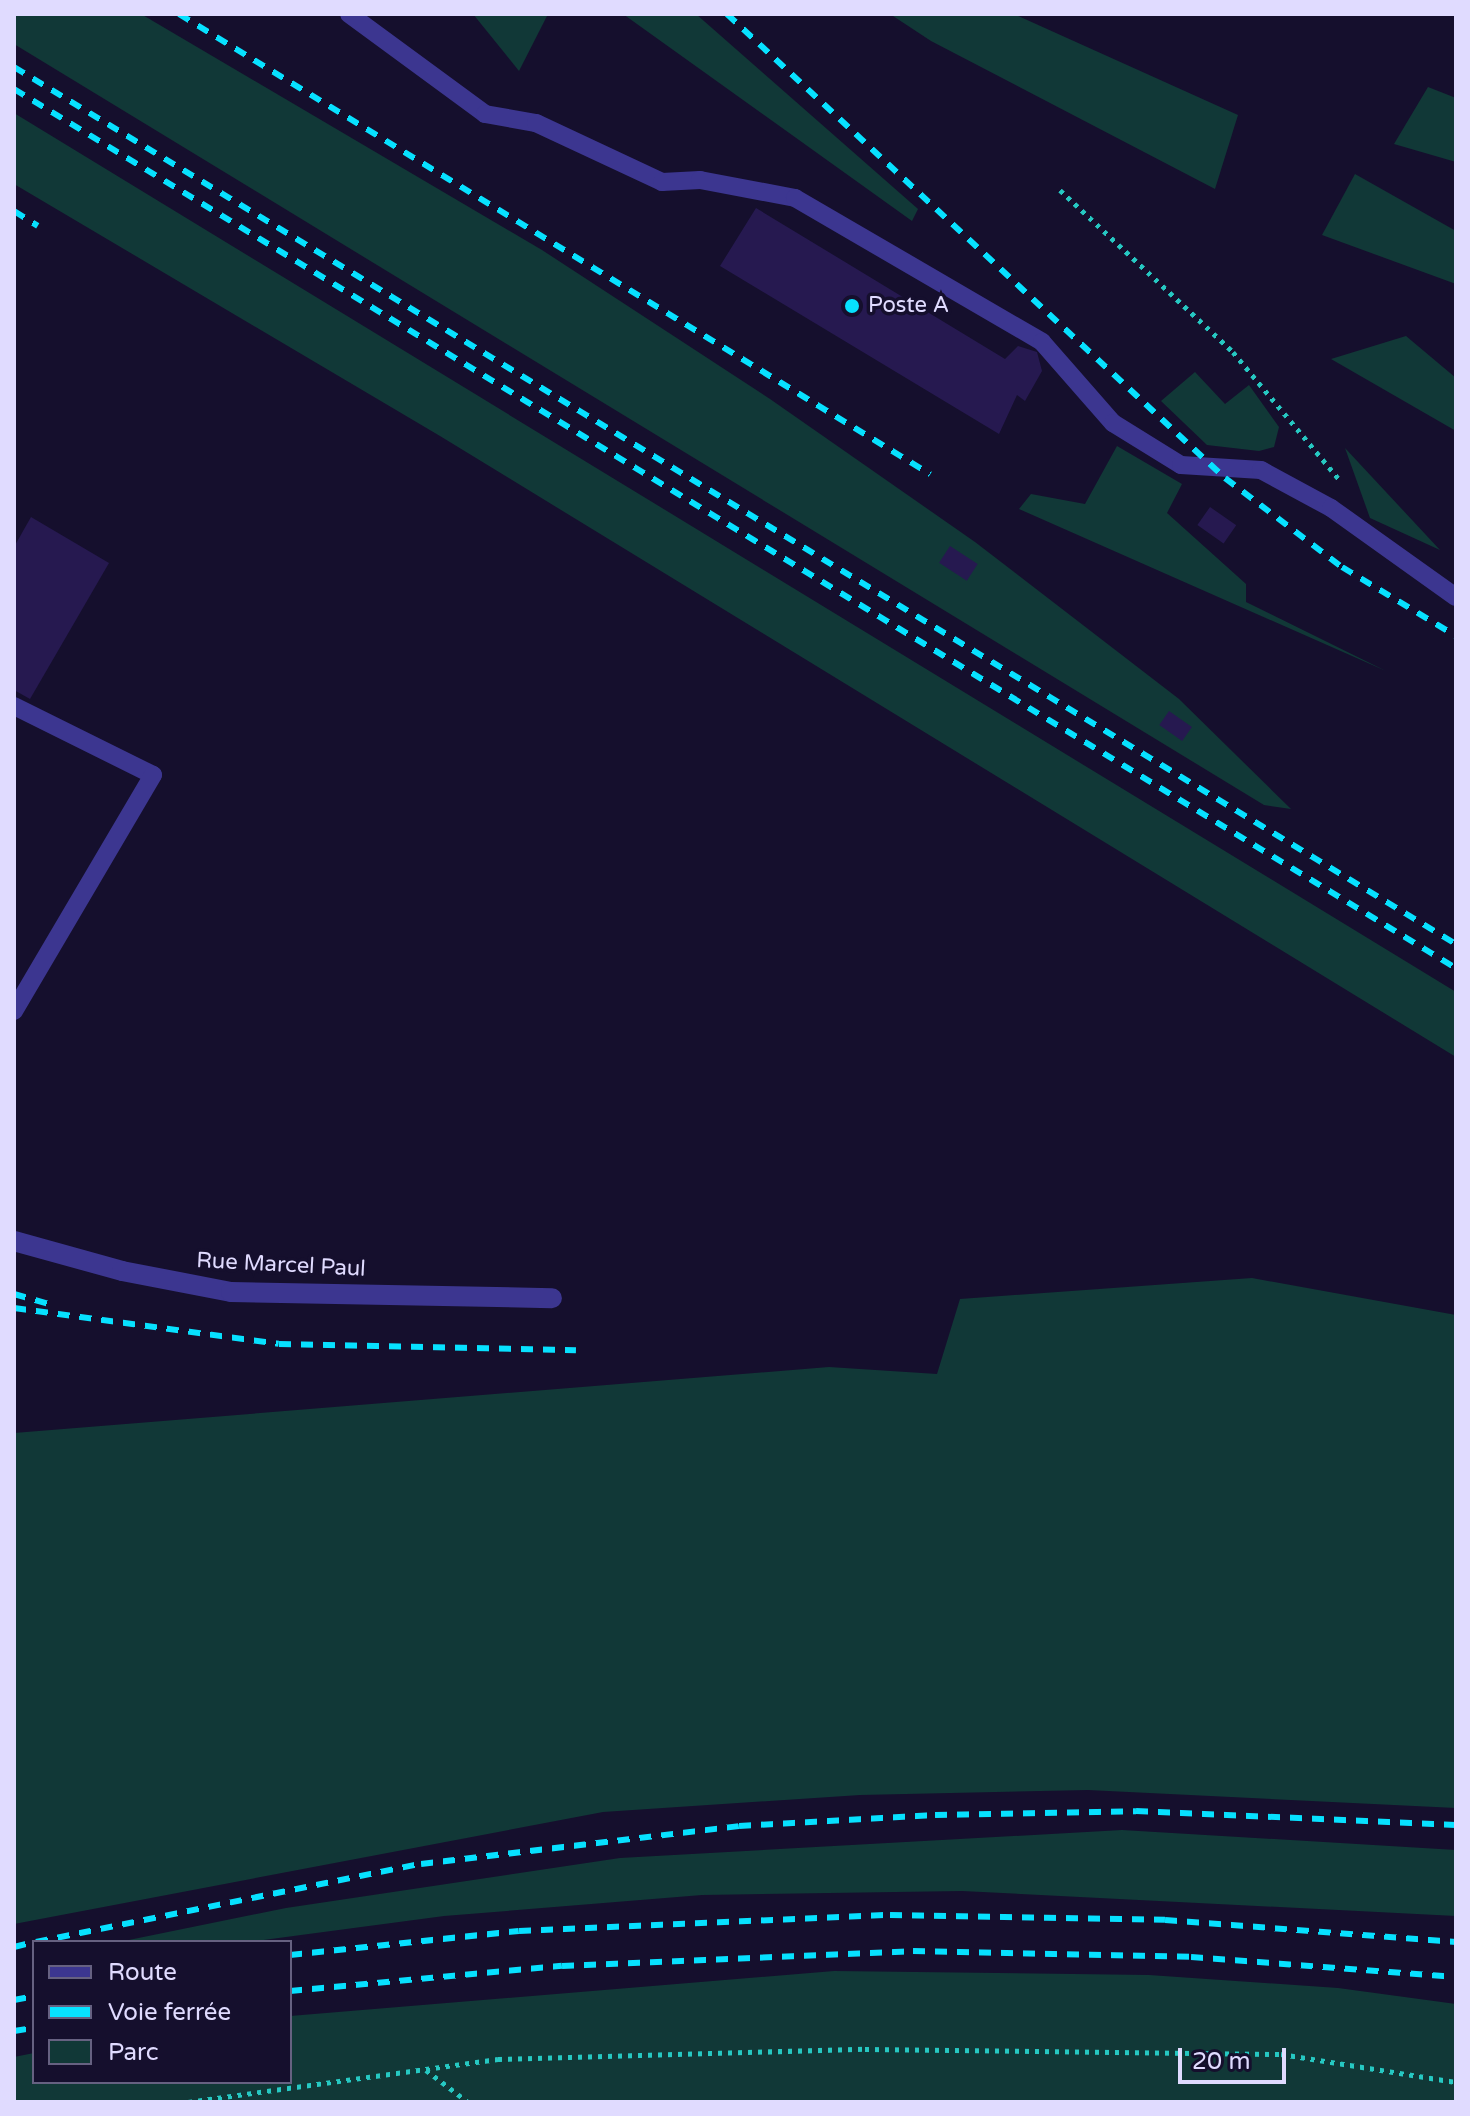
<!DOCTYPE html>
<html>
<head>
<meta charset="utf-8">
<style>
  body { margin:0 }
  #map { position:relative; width:1470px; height:2116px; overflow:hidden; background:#150f2d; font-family:"Varela Round",sans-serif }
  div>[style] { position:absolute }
  .green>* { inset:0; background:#113837 }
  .building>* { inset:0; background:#261950; transform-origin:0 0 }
  .path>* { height:5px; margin-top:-2.5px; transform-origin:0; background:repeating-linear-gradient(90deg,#26c8c2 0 4px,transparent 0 10px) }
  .lane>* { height:18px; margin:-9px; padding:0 9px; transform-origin:9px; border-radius:9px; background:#3c3690 }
  .street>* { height:20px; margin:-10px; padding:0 10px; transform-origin:10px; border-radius:10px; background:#3c3690 }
  .rail>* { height:6px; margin-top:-3px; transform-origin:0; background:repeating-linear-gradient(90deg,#07e1ff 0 12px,transparent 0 22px) }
  .dots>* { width:22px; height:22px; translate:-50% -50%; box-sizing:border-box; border:4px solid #150f2d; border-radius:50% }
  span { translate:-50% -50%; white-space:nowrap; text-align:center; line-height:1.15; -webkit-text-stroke:7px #150f2d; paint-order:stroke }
  .poi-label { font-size:22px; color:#e0dbff }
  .left { translate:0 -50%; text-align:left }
  .street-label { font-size:22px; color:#e0dbff }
  .frame { position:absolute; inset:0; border:16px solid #e0dbff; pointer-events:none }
  .legend { position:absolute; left:32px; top:1940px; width:260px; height:144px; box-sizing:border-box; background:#150f2d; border:2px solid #666181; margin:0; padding:10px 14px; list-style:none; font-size:24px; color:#e0dbff }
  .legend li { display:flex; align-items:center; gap:16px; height:40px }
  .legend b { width:40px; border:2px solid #666181 }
  .scale { position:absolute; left:1178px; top:2048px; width:108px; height:36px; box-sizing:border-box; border:4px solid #e0dbff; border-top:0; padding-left:10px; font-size:24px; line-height:28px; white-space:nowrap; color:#e0dbff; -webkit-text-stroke:6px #150f2d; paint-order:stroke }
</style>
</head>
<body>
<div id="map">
  <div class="green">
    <div style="clip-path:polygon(14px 14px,141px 14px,542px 250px,770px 399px,975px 542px,1179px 699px,1291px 809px,1264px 805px,14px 44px)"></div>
    <div style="clip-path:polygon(473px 14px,548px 14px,519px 71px)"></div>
    <div style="clip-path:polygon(623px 14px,696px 14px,918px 209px,912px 221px)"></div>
    <div style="clip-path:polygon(890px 14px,1014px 14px,1238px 115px,1215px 189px,931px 41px)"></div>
    <div style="clip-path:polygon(1428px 87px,1456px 98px,1456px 162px,1394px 144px)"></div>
    <div style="clip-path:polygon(14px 113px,1456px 992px,1456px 1057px,440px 436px,14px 184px)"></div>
    <div style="clip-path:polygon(1355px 174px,1456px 231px,1456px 284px,1322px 235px)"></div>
    <div style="clip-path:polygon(1406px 336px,1456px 378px,1456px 431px,1331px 359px)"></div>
    <div style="clip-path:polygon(1195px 372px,1225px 404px,1249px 385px,1279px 427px,1274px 447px,1259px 451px,1207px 445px,1161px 401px)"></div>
    <div style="clip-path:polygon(1117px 446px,1182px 484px,1167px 513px,1246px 584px,1246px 602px,1386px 671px,1019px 509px,1031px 494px,1085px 504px)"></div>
    <div style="clip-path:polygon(1345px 448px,1440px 550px,1370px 518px)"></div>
    <div style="clip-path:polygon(1252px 1278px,1456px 1315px,1456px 1808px,1088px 1790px,860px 1795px,603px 1812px,14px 1924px,14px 1433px,829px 1367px,937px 1374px,960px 1299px)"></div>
    <div style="clip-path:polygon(1122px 1830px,1456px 1850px,1456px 1916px,962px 1891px,702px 1895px,444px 1916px,249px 1942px,119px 1942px,286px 1908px,620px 1858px)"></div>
    <div style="clip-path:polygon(834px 1971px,1149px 1975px,1338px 1988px,1456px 2004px,1456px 2102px,14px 2102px,14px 2057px,34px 2053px,34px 2082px,290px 2082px,290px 2016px)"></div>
  </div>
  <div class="building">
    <div style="clip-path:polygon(756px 208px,1005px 359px,1018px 346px,1037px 352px,1042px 371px,1025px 401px,1017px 395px,999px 434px,720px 266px)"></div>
    <div style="left:1210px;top:507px;width:32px;height:22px;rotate:35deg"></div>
    <div style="clip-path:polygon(31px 517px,109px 563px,30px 699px,14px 690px,14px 547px)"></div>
    <div style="left:950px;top:546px;width:33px;height:20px;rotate:33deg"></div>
    <div style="left:1169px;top:711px;width:28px;height:17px;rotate:35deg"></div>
  </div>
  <div class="path">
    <div style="left:1060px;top:190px;width:237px;rotate:43.1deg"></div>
    <div style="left:1233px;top:352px;width:165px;rotate:50.2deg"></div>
    <div style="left:426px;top:2070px;width:53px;rotate:37.3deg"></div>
    <div style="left:188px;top:2102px;width:313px;rotate:-7.9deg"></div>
    <div style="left:498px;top:2059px;width:367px;rotate:-1.6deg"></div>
    <div style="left:865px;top:2049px;width:416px;rotate:0.7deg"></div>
    <div style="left:1281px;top:2054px;width:177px;rotate:9.1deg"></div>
  </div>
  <div class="lane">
    <div style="left:349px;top:14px;width:169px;rotate:36.3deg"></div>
    <div style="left:485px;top:114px;width:52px;rotate:10deg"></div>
    <div style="left:536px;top:123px;width:139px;rotate:25.1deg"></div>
    <div style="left:662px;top:182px;width:38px;rotate:-3deg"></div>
    <div style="left:700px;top:180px;width:97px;rotate:10.7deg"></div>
    <div style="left:795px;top:198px;width:286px;rotate:30.2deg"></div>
    <div style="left:1042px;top:342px;width:108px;rotate:48.8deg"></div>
    <div style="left:1113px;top:423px;width:80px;rotate:31.7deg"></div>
    <div style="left:1181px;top:465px;width:80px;rotate:3.6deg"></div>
    <div style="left:1261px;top:470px;width:80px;rotate:28.5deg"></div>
    <div style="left:1331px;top:508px;width:153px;rotate:35.5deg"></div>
    <div style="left:14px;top:706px;width:155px;rotate:26.4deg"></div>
    <div style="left:153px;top:775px;width:274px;rotate:120.5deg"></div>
  </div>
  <div class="street">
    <div style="left:14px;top:1241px;width:112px;rotate:15.5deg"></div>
    <div style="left:122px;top:1271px;width:111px;rotate:10.9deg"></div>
    <div style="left:231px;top:1292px;width:321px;rotate:1.1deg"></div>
  </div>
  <div class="rail">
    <div style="left:179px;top:14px;width:881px;rotate:31.49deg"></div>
    <div style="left:727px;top:14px;width:681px;rotate:42.98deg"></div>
    <div style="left:1225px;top:478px;width:147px;rotate:37.3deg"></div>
    <div style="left:1342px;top:567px;width:133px;rotate:31.2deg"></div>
    <div style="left:14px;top:67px;width:1688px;rotate:31.31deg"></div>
    <div style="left:14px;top:89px;width:1689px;rotate:31.37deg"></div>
    <div style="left:14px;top:211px;width:28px;rotate:32deg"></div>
    <div style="left:14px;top:1294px;width:35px;rotate:16deg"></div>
    <div style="left:14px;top:1308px;width:267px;rotate:7.7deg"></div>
    <div style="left:279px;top:1344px;width:297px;rotate:1.2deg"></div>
    <div style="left:36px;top:1942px;width:393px;rotate:-11.5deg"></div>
    <div style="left:421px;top:1864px;width:320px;rotate:-6.8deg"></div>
    <div style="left:739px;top:1826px;width:196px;rotate:-3.2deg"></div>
    <div style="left:935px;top:1815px;width:201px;rotate:-1.1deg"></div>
    <div style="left:1136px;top:1811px;width:320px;rotate:2.5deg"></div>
    <div style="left:14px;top:1947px;width:21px;rotate:-14deg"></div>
    <div style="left:290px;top:1955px;width:230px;rotate:-6deg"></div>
    <div style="left:519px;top:1931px;width:371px;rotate:-2.5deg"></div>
    <div style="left:890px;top:1915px;width:275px;rotate:1deg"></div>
    <div style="left:1165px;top:1920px;width:292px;rotate:4.3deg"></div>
    <div style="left:290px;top:1991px;width:273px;rotate:-5.3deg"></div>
    <div style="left:562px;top:1966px;width:351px;rotate:-2.4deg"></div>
    <div style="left:913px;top:1951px;width:278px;rotate:1.2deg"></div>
    <div style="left:1191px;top:1957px;width:266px;rotate:4.3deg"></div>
    <div style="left:14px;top:2000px;width:20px;rotate:-11deg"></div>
    <div style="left:14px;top:2031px;width:20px;rotate:-9deg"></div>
  </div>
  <div class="dots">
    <div style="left:852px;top:306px;background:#07e1ff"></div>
  </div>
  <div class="poi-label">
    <span class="left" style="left:868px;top:306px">Poste A</span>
  </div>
  <div class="street-label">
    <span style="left:281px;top:1265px;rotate:3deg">Rue Marcel Paul</span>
  </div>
  <div class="frame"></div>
  <ul class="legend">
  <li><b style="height:10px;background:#3c3690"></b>Route</li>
  <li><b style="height:10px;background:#07e1ff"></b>Voie ferrée</li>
  <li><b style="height:22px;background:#113837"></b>Parc</li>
  </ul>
  <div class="scale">20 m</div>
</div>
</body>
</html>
